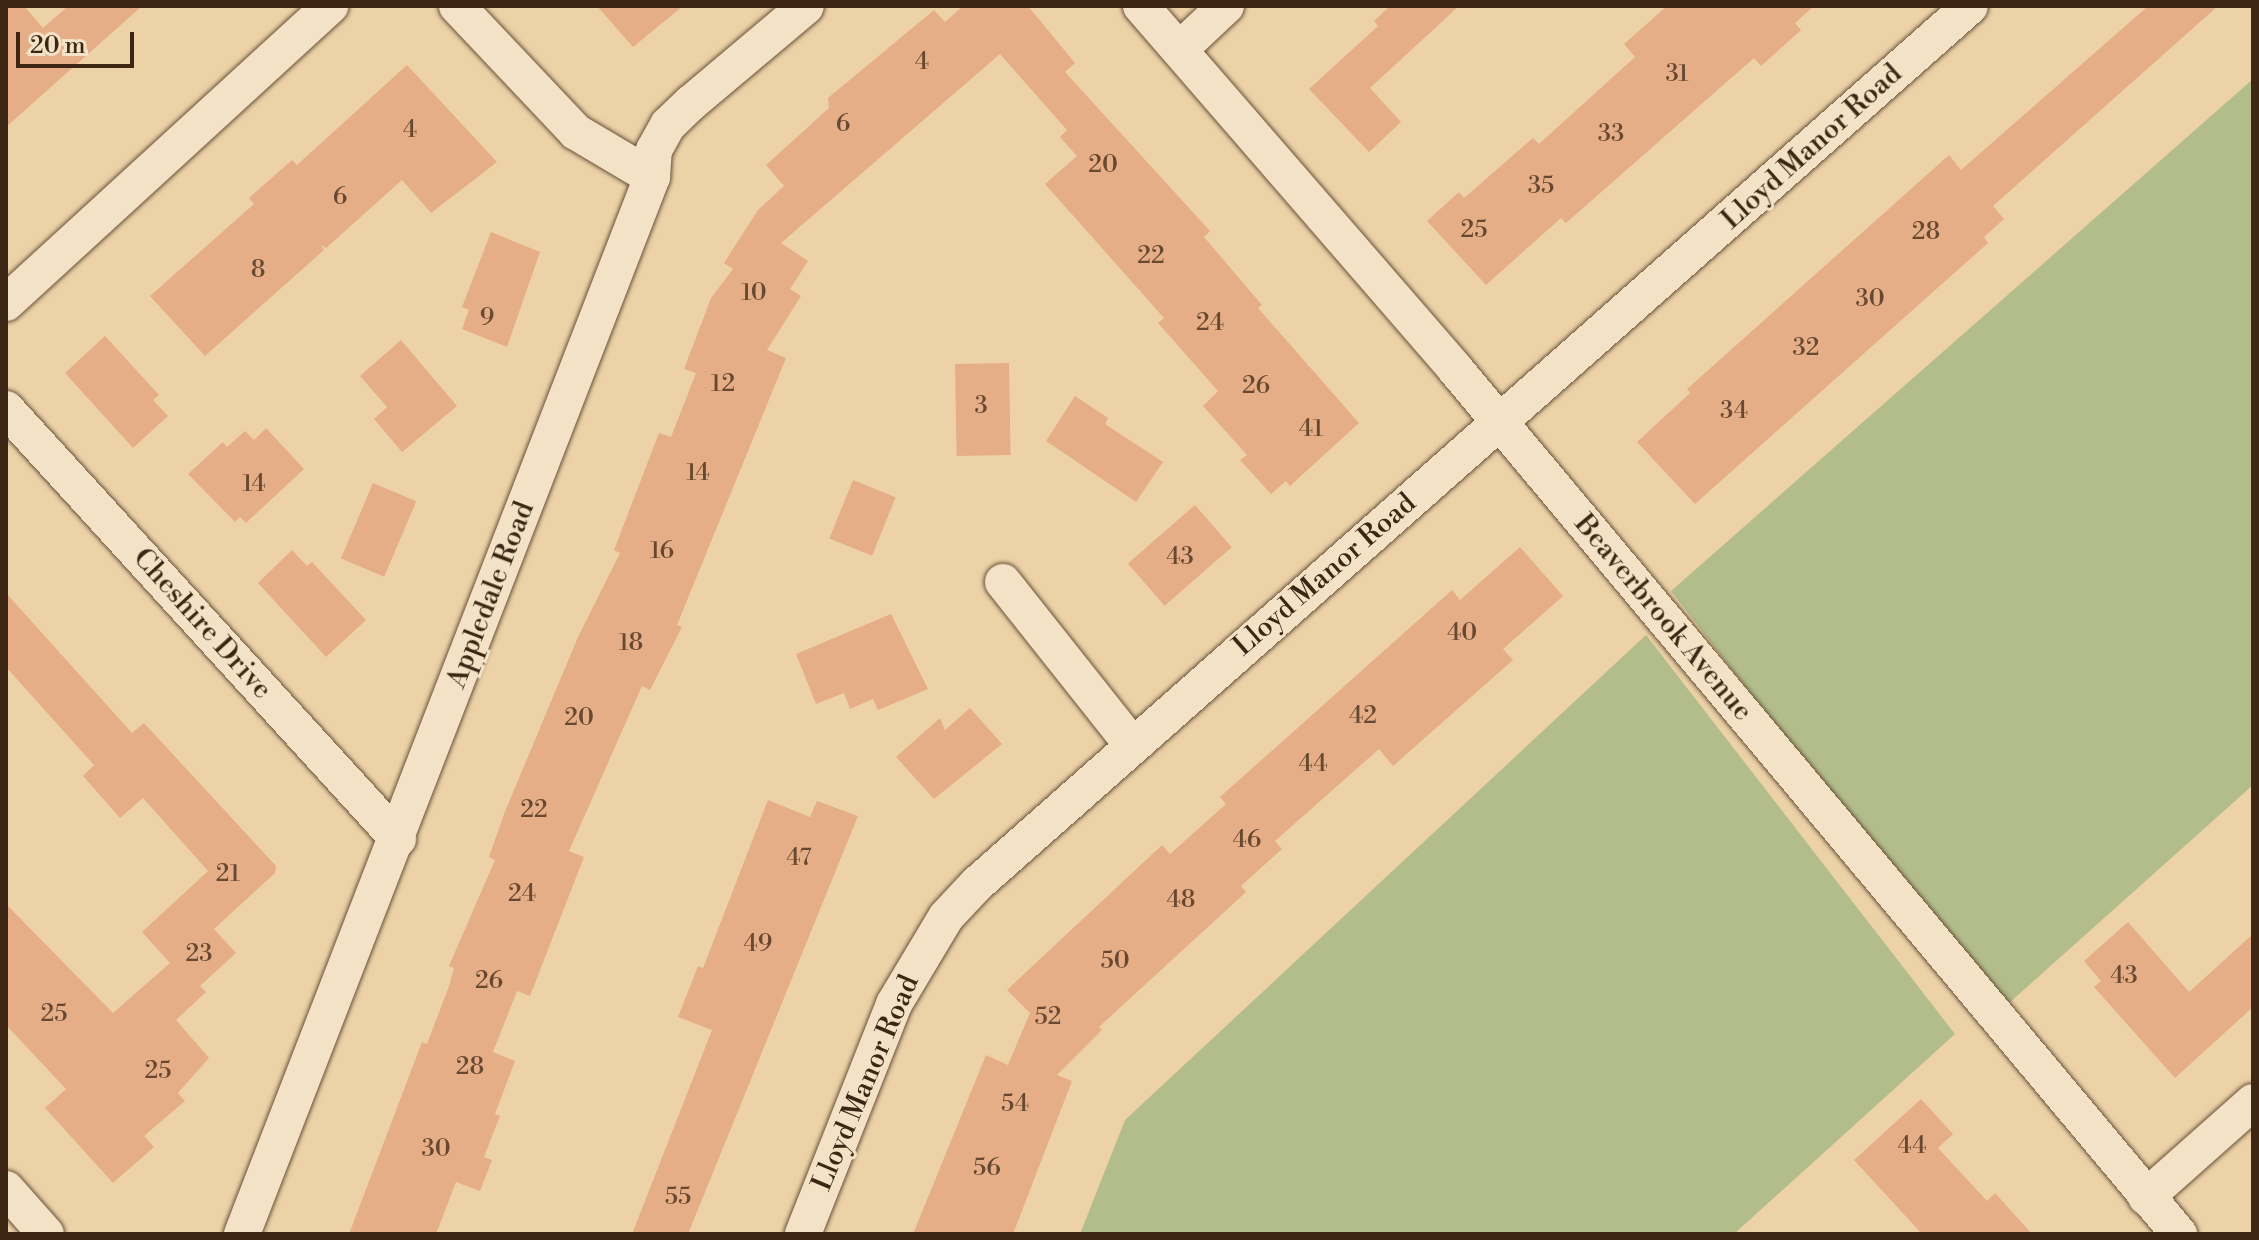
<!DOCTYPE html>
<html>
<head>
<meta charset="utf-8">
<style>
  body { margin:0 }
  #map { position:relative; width:2259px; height:1240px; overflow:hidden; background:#edd2a8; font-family:"Libre Bodoni",serif }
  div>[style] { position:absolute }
  .green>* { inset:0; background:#b3bd8b }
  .building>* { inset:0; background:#e5ae87; transform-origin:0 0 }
  .roads { filter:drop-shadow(0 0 2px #695239) drop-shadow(0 0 2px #695239) }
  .minor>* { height:36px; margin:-18px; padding:0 18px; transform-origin:18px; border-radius:18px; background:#f3e2c6 }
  span { translate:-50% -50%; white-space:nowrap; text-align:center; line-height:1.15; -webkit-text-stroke:6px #f3e2c6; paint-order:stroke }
  .number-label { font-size:24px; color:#674931 }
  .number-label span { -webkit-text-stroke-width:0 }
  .street-label { font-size:28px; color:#3d2714 }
  .frame { position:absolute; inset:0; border:8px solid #3d2714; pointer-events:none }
  .scale { position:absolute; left:16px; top:32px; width:118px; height:36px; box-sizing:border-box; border:4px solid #3d2714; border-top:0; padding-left:10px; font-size:24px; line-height:28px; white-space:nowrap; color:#3d2714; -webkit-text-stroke:6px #f3e2c6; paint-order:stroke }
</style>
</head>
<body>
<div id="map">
  <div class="green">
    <div style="clip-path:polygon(2253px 79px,2253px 785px,1999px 1012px,1671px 591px)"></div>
    <div style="clip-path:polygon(1646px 635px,1955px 1034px,1734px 1234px,1080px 1234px,1125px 1120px)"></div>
  </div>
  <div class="building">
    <div style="clip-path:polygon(6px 6px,24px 6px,43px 28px,68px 6px,142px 6px,6px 127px)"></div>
    <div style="clip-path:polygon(597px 6px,683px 6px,633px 47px)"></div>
    <div style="clip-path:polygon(963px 6px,1028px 6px,1075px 63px,1065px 72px,1210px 231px,1204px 237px,1262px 305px,1258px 308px,1359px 423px,1290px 486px,1286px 481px,1271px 494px,1240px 460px,1247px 455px,1203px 406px,1218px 391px,1158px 323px,1164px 318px,1045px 184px,1077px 156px,1060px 137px,1067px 130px,1000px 54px,781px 243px,808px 261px,790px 289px,801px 296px,767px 350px,786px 358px,677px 625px,682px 627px,650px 690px,642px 686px,569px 851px,584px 857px,530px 996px,517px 991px,493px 1052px,515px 1061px,495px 1114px,500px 1116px,484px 1157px,492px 1160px,480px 1191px,456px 1182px,436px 1234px,349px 1234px,422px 1042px,427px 1044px,449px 986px,454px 968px,449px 966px,495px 860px,489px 857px,504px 814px,578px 637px,620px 553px,614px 550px,659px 433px,671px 437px,696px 373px,684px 369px,711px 298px,733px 269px,724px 263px,758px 210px,784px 186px,766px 165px,829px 108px,828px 98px,934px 10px,945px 22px)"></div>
    <div style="clip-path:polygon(1390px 6px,1459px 6px,1370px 88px,1401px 122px,1369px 152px,1309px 89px,1378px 26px,1374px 21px)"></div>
    <div style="clip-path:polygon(1667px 6px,1814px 6px,1795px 23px,1801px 30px,1761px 66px,1754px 58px,1566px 223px,1561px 218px,1486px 285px,1427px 221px,1459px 192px,1464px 198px,1533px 138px,1539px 144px,1635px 57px,1624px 44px)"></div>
    <div style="clip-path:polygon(2148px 6px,2218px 6px,1993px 206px,2004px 219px,1984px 237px,1988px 243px,1695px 504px,1637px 442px,1690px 393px,1687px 389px,1949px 155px,1961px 170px)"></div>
    <div style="clip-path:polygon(407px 65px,497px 162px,431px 213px,402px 180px,326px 248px,321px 245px,324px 250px,205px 356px,150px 296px,254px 204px,249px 198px,292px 160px,297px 165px)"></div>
    <div style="clip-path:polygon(491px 232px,540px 252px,507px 347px,462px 329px,469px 310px,462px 307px)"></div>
    <div style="clip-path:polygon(105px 336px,159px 395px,153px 400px,168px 416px,133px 448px,65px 373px)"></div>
    <div style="clip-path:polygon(401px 340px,457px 406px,402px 452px,374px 419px,387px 407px,360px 376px)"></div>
    <div style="left:1009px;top:363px;width:92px;height:54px;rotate:89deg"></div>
    <div style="clip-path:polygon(1075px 396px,1108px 418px,1105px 424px,1163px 462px,1136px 502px,1046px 441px)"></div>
    <div style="clip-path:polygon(266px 428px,304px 469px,246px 523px,240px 517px,235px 522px,188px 474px,223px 442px,227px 447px,245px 431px,254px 440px)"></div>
    <div style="left:853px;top:480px;width:46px;height:63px;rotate:22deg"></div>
    <div style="left:373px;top:483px;width:47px;height:82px;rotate:23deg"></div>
    <div style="left:1195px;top:505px;width:56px;height:89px;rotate:49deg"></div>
    <div style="clip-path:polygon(1520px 547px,1563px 596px,1503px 649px,1513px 660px,1393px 766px,1379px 749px,1275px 841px,1282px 849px,1241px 886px,1246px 892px,1099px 1027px,1102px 1030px,1057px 1075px,1072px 1081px,1013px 1234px,913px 1234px,986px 1055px,1008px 1065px,1030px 1013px,1007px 990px,1162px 845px,1170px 854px,1226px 804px,1220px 797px,1452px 590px,1460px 600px)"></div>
    <div style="clip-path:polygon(292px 550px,307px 566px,312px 562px,366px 620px,326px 657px,258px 583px)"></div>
    <div style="clip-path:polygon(6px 593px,132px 733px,144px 723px,276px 866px,275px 873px,214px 929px,236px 953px,200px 986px,206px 992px,176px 1020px,209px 1058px,178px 1093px,185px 1101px,144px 1136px,154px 1147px,113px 1183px,45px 1108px,66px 1089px,6px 1025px,6px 904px,113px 1013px,170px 963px,142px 932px,208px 871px,143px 798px,120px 818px,83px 776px,94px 765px,6px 667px)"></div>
    <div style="clip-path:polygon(891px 614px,928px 689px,878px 710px,873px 699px,850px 709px,844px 693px,816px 704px,796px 654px)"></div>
    <div style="clip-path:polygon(970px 708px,1002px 744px,934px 799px,896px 757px,940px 718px,945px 730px)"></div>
    <div style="clip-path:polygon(768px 800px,810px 817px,817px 801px,858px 816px,688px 1234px,632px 1234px,712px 1030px,678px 1017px,698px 966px,703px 968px)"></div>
    <div style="clip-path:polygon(2128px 922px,2189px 992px,2253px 934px,2253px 1007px,2175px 1078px,2094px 987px,2101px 981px,2084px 961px)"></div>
    <div style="clip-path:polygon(1921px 1099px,1953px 1134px,1938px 1148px,1987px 1201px,1995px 1193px,2032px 1234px,1922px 1234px,1854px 1160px)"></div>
  </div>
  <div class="roads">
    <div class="minor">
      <div style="left:457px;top:6px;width:173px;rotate:46.6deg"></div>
      <div style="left:576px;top:132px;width:88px;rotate:30.6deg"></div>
      <div style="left:1141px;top:6px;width:481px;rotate:49.1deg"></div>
      <div style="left:1456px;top:370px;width:1127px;rotate:50.08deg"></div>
      <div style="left:1180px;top:49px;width:63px;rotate:-43.1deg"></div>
      <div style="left:6px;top:303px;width:440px;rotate:-42.5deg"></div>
      <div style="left:6px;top:409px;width:582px;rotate:47.65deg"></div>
      <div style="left:1003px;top:582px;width:208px;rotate:51.6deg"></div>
      <div style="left:6px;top:1189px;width:60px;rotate:48.4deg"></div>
      <div style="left:2146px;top:1197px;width:143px;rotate:-41.6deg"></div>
      <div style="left:242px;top:1234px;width:1134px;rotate:-68.8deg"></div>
      <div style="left:652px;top:177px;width:27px;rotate:-86deg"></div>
      <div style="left:654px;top:150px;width:29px;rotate:-61deg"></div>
      <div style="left:668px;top:125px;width:32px;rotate:-44deg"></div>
      <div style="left:691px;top:103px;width:150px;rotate:-40.1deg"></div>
      <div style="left:803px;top:1234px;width:247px;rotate:-68.4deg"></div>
      <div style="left:894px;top:1004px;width:101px;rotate:-59.1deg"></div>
      <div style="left:946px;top:917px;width:45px;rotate:-46.8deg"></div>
      <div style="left:977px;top:884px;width:1325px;rotate:-41.48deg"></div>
    </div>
  </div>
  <div class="number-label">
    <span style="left:922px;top:63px">4</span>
    <span style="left:1677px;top:75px">31</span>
    <span style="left:843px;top:125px">6</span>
    <span style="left:410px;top:131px">4</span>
    <span style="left:1611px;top:135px">33</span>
    <span style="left:1103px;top:166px">20</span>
    <span style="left:1541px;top:187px">35</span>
    <span style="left:340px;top:198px">6</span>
    <span style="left:1474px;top:231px">25</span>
    <span style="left:1926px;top:233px">28</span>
    <span style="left:1151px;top:257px">22</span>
    <span style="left:258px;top:271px">8</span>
    <span style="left:754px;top:294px">10</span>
    <span style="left:1870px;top:300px">30</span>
    <span style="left:487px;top:319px">9</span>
    <span style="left:1210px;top:324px">24</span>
    <span style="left:1806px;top:349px">32</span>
    <span style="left:723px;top:385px">12</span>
    <span style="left:1256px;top:387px">26</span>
    <span style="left:981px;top:407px">3</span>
    <span style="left:1734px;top:412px">34</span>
    <span style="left:1311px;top:430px">41</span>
    <span style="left:698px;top:474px">14</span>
    <span style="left:254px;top:485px">14</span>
    <span style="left:662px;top:552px">16</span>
    <span style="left:1180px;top:558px">43</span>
    <span style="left:1462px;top:634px">40</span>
    <span style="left:631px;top:644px">18</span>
    <span style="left:1363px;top:717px">42</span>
    <span style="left:579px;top:719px">20</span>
    <span style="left:1313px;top:765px">44</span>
    <span style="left:534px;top:811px">22</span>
    <span style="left:1247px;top:841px">46</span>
    <span style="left:799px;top:859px">47</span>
    <span style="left:228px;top:875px">21</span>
    <span style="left:522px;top:895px">24</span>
    <span style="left:1181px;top:901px">48</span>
    <span style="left:758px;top:945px">49</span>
    <span style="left:199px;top:955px">23</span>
    <span style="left:1115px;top:962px">50</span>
    <span style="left:2124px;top:977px">43</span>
    <span style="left:489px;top:982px">26</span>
    <span style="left:54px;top:1015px">25</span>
    <span style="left:1048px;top:1018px">52</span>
    <span style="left:470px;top:1068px">28</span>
    <span style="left:158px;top:1072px">25</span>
    <span style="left:1015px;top:1105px">54</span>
    <span style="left:1912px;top:1147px">44</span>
    <span style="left:436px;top:1150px">30</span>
    <span style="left:987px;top:1169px">56</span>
    <span style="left:678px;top:1198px">55</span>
  </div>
  <div class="street-label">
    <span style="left:1812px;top:147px;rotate:-42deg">Lloyd Manor Road</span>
    <span style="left:1325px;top:575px;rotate:-41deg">Lloyd Manor Road</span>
    <span style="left:491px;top:595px;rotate:-69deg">Appledale Road</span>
    <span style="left:1663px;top:618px;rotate:50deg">Beaverbrook Avenue</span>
    <span style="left:202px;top:624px;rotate:48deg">Cheshire Drive</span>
    <span style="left:866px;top:1083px;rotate:-67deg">Lloyd Manor Road</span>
  </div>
  <div class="frame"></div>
  <div class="scale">20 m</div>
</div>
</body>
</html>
